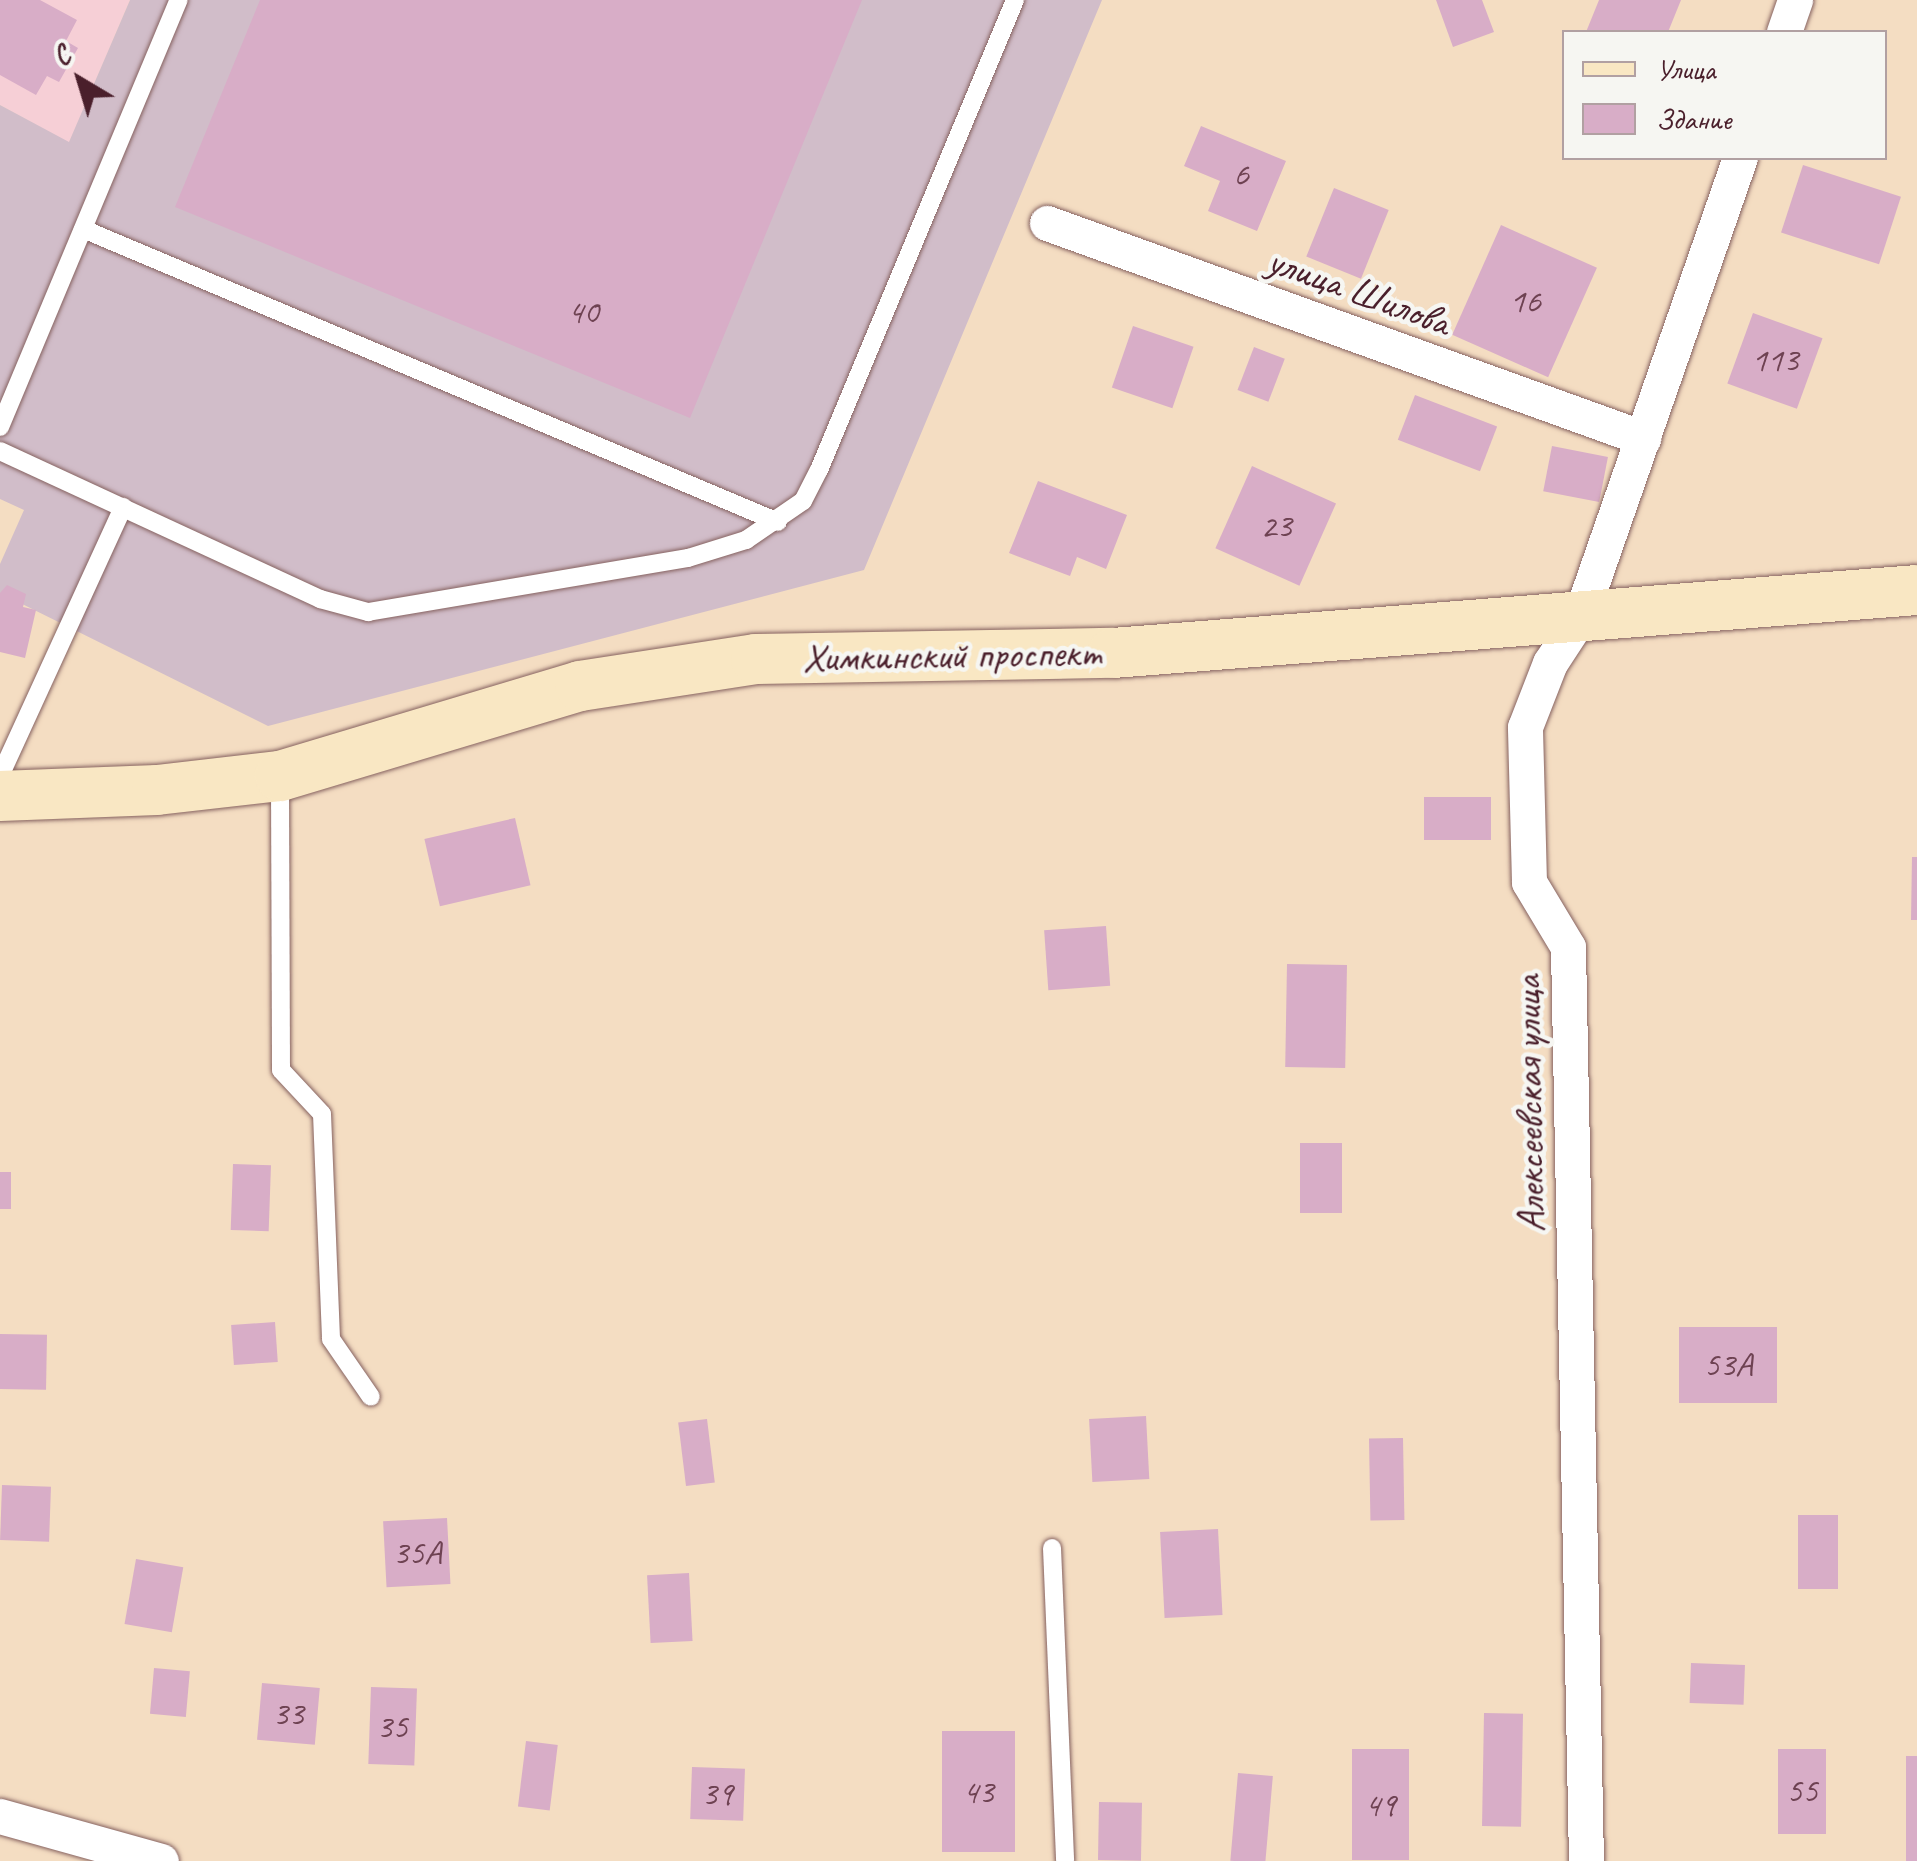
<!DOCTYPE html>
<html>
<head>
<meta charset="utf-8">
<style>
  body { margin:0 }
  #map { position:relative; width:1917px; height:1861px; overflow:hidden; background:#f4ddc2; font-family:Caveat,sans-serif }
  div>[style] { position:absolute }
  .built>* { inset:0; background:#f6cfd6 }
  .industrial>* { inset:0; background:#d1bdc9 }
  .building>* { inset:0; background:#d8adc7; transform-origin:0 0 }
  .roads { filter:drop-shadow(0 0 2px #866260) drop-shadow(0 0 2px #866260) }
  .lane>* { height:18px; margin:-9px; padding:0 9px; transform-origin:9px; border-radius:9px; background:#fff }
  .street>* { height:35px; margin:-17.5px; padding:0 17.5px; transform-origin:17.5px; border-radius:17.5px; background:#fff }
  .secondary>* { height:50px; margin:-25px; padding:0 25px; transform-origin:25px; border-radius:25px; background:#f9e7c3 }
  span { translate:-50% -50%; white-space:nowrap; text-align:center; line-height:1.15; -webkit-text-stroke:9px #f6f6f2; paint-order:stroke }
  .number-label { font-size:35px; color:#6e4252 }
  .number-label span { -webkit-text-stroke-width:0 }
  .street-label { font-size:40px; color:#4a1f2b }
  .legend { position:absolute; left:1562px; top:30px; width:325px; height:130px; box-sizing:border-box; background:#f6f6f2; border:2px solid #b1a0a2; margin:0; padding:12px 18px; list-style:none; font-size:30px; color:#4a1f2b }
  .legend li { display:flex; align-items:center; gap:20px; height:50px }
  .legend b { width:50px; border:2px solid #b1a0a2 }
  .north { position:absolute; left:30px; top:30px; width:100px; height:100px; -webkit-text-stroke:8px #f6f6f2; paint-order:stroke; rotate:322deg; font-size:28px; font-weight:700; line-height:40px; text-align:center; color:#4a1f2b }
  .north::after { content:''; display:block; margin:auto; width:35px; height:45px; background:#4a1f2b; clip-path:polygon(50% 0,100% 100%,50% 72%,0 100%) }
</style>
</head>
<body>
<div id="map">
  <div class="built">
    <div style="clip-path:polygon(0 0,130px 0,69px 143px,0 105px)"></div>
  </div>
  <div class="industrial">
    <div style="clip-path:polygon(130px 0,1102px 0,864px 570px,268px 726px,0 593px,0 564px,24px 510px,0 499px,0 105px,69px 142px)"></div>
  </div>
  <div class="building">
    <div style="clip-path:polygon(0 0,40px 0,77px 20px,66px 41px,78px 48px,59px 82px,47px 76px,36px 95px,0 75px)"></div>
    <div style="clip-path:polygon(260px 0,862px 0,690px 418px,175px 207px)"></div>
    <div style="clip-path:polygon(1436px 0,1482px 0,1494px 32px,1453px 47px)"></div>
    <div style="clip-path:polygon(1599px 0,1681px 0,1668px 32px,1586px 32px)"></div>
    <div style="clip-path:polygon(1201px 126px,1286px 161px,1257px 231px,1208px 211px,1220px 181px,1184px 166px)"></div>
    <div style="left:1803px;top:165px;width:103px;height:71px;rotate:18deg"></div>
    <div style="left:1334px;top:188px;width:59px;height:74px;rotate:22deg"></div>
    <div style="left:1501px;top:225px;width:105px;height:120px;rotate:24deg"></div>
    <div style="left:1753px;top:313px;width:74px;height:75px;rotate:20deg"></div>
    <div style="left:1133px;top:326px;width:64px;height:65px;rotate:19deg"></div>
    <div style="left:1254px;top:347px;width:33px;height:46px;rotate:21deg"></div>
    <div style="left:1415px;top:395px;width:88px;height:48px;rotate:21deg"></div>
    <div style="left:1552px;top:446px;width:57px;height:46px;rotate:11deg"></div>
    <div style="left:1252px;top:466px;width:92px;height:90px;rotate:24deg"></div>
    <div style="clip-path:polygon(1038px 481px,1127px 515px,1106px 569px,1077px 557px,1070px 576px,1009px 553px)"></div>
    <div style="clip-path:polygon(7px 585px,26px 594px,23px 607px,36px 610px,25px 658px,0 652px,0 593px)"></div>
    <div style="left:1424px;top:797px;width:67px;height:43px"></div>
    <div style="left:515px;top:818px;width:69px;height:93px;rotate:77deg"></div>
    <div style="clip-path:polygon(1912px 857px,1917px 857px,1917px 920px,1911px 920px)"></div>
    <div style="left:1106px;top:926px;width:60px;height:62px;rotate:86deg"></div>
    <div style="left:1287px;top:964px;width:60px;height:103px;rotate:1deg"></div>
    <div style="left:1300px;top:1143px;width:42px;height:70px"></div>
    <div style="left:233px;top:1164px;width:38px;height:66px;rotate:2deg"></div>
    <div style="left:0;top:1172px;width:11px;height:37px"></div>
    <div style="left:275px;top:1322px;width:40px;height:44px;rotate:86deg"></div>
    <div style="left:1777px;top:1327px;width:76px;height:98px;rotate:90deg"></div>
    <div style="left:0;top:1334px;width:47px;height:55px;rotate:1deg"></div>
    <div style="left:1146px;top:1416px;width:63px;height:57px;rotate:87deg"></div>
    <div style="left:707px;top:1419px;width:64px;height:29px;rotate:83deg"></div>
    <div style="left:1403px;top:1438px;width:82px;height:34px;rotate:89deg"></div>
    <div style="left:2px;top:1485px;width:49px;height:55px;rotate:2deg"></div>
    <div style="left:1798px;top:1515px;width:40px;height:74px"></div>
    <div style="left:447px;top:1518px;width:66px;height:64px;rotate:87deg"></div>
    <div style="left:1218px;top:1529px;width:86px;height:58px;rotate:87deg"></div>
    <div style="left:136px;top:1559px;width:48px;height:66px;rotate:10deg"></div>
    <div style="left:689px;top:1573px;width:68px;height:42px;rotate:87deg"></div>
    <div style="left:1691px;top:1663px;width:54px;height:40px;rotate:2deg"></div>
    <div style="left:154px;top:1668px;width:36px;height:46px;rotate:5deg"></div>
    <div style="left:262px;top:1683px;width:58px;height:57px;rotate:5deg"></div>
    <div style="left:371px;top:1687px;width:46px;height:77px;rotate:2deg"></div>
    <div style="left:1484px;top:1713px;width:39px;height:113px;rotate:1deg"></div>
    <div style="left:942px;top:1731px;width:73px;height:121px"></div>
    <div style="left:526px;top:1741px;width:32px;height:66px;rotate:7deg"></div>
    <div style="left:1352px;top:1749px;width:57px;height:111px"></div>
    <div style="left:1778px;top:1749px;width:48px;height:85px"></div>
    <div style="left:1906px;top:1756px;width:11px;height:105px"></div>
    <div style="left:692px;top:1767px;width:53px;height:52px;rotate:2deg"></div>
    <div style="left:1238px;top:1773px;width:35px;height:88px;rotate:5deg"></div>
    <div style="left:1099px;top:1802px;width:43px;height:58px;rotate:1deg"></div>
  </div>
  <div class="roads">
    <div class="lane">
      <div style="left:83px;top:229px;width:754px;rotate:22.86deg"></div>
      <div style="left:0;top:427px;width:463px;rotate:-67.3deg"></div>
      <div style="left:0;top:451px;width:353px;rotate:24.8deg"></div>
      <div style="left:320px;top:599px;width:50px;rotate:15.2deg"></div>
      <div style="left:368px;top:612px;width:325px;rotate:-9.6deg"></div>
      <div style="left:688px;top:558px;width:61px;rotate:-17.2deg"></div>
      <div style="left:746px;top:540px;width:69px;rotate:-34.4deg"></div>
      <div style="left:803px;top:501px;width:35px;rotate:-63deg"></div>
      <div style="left:819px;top:470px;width:509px;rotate:-67.36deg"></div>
      <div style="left:0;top:776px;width:296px;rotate:-65.4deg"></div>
      <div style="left:280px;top:781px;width:289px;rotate:89.8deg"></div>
      <div style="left:281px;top:1070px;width:60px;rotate:47deg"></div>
      <div style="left:322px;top:1114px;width:225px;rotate:87.7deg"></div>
      <div style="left:331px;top:1339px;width:70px;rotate:55.4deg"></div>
      <div style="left:1052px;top:1548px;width:313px;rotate:87.6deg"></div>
    </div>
    <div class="street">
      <div style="left:1784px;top:32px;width:34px;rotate:-71deg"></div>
      <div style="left:1047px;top:223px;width:634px;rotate:19.84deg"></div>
      <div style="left:0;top:1816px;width:167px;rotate:15.6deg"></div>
      <div style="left:1586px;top:1861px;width:914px;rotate:-91.13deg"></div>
      <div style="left:1568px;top:947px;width:76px;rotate:-121deg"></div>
      <div style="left:1529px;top:882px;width:155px;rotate:-91.5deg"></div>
      <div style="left:1525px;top:727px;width:69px;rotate:-68.7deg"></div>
      <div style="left:1550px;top:663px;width:55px;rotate:-56.9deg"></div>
      <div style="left:1580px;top:617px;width:486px;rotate:-70.8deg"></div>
    </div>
    <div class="secondary">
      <div style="left:0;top:796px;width:157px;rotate:-2.2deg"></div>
      <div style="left:157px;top:790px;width:124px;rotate:-6.5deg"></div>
      <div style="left:280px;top:776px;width:313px;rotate:-16.7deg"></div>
      <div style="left:580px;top:686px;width:178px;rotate:-8.7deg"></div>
      <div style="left:756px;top:659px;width:357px;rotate:-1deg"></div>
      <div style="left:1113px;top:653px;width:806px;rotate:-4.48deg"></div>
    </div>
  </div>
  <div class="number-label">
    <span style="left:1241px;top:174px">6</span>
    <span style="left:1525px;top:301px">16</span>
    <span style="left:583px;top:312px">40</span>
    <span style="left:1775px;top:360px">113</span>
    <span style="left:1276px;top:526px">23</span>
    <span style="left:1728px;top:1365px">53А</span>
    <span style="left:417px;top:1553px">35А</span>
    <span style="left:288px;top:1714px">33</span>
    <span style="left:392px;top:1727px">35</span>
    <span style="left:1802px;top:1791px">55</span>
    <span style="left:978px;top:1792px">43</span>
    <span style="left:717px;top:1794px">39</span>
    <span style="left:1380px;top:1805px">49</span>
  </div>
  <div class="street-label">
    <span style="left:1359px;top:291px;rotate:20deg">улица Шилова</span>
    <span style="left:952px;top:655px;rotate:-1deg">Химкинский проспект</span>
    <span style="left:1529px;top:1104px;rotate:-91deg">Алексеевская улица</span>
  </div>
  <ul class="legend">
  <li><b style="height:12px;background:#f9e7c3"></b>Улица</li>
  <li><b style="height:28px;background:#d8adc7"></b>Здание</li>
  </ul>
  <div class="north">С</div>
</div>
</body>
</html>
